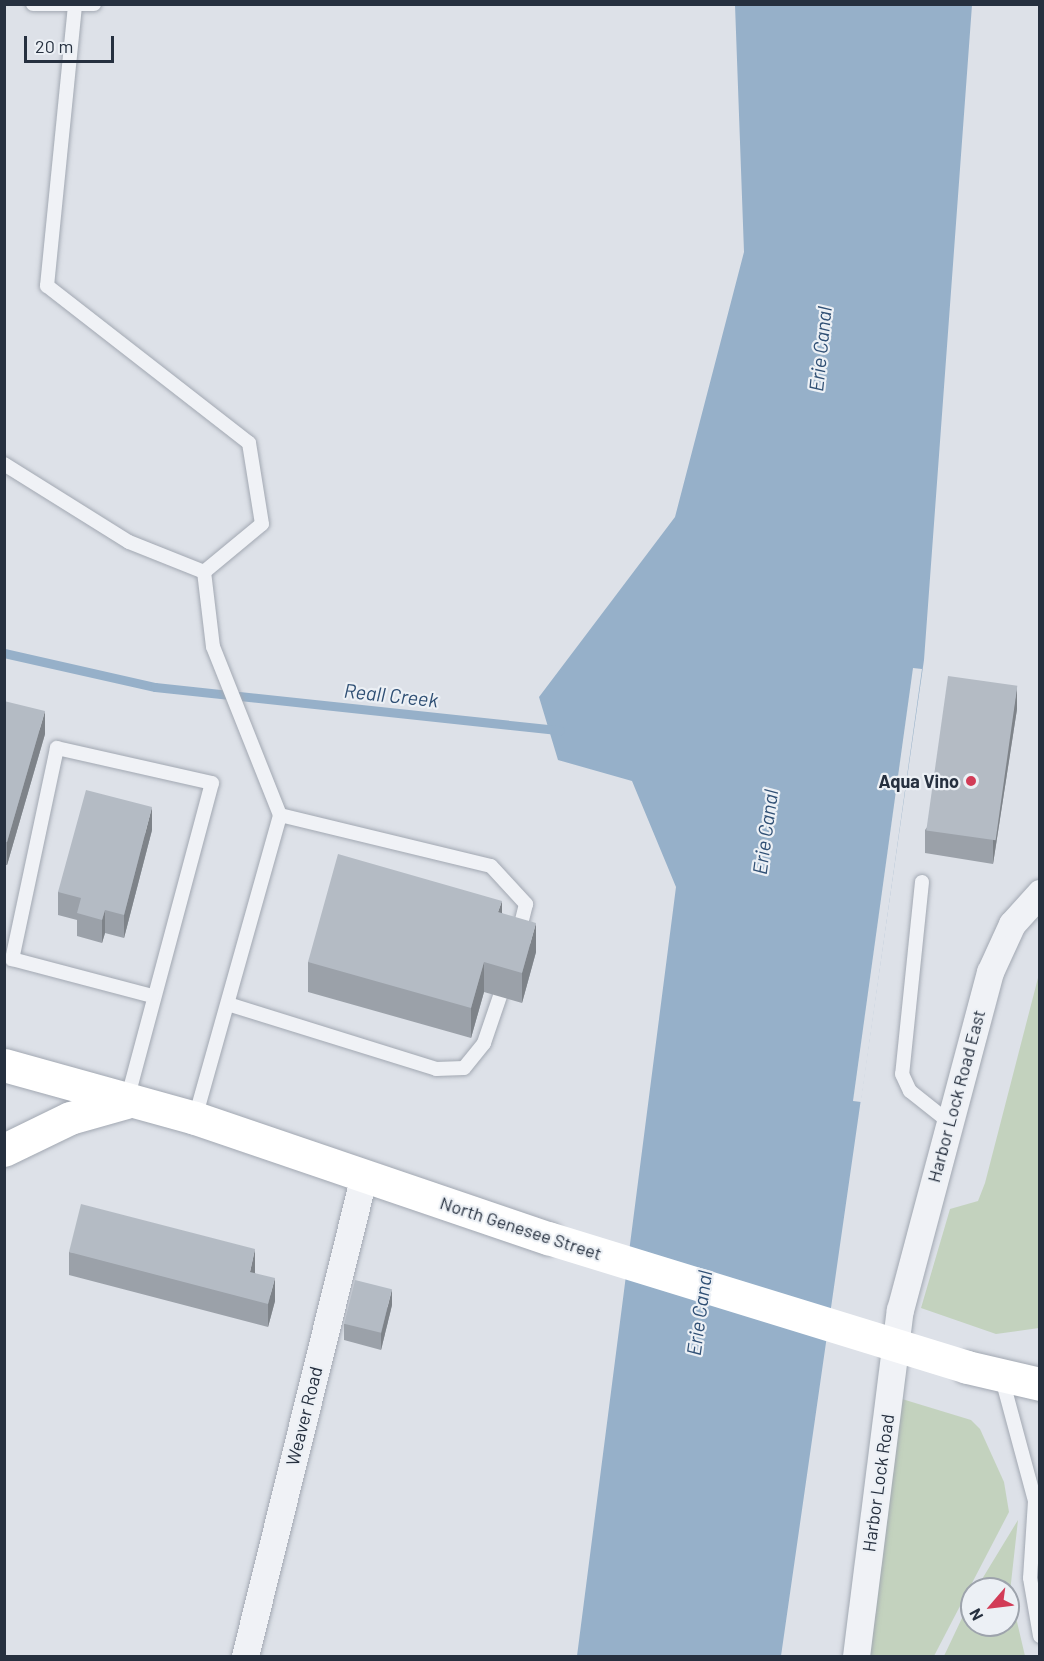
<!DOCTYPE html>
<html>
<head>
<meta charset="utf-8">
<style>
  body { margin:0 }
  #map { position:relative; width:1044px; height:1661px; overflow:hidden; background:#dde1e8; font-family:Barlow,sans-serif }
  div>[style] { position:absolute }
  .green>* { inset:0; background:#c3d2be }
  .water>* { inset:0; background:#96b0c9 }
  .pier>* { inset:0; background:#dde1e8 }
  .stream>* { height:9px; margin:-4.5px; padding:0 4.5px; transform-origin:4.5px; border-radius:4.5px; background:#96b0c9 }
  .roads { filter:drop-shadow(0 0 2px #a2a8b2) drop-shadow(0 0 2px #a2a8b2) }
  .lane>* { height:14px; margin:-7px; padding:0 7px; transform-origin:7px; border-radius:7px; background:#f0f2f6 }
  .street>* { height:27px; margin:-13.5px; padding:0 13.5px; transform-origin:13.5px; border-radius:13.5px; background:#f0f2f6 }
  .secondary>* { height:33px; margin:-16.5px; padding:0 16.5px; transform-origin:16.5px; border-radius:16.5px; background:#fff }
  .highway>* { height:33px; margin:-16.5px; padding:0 16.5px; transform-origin:16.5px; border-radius:16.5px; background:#fff }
  .secondary-bridge>* { height:33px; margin:-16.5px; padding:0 16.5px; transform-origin:16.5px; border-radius:16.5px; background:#fff }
  .wall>* { inset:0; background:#9ba1a9 }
  .shaded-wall>* { inset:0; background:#7e8389 }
  .building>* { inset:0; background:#b4bbc4; transform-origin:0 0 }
  .dots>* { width:16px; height:16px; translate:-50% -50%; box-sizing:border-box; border:3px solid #ecf0f5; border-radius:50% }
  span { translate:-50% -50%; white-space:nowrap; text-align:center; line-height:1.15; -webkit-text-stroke:4.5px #ecf0f5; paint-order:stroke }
  .poi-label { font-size:18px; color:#26303f; font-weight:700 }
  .right { translate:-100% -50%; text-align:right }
  .street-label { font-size:18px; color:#26303f }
  .water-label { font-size:20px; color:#2f4f74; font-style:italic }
  .frame { position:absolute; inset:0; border:6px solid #26303f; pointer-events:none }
  .north { position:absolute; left:960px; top:1577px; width:60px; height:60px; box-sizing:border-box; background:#ecf0f5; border:2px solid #9da3ac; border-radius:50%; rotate:242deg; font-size:16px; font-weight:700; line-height:24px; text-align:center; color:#26303f }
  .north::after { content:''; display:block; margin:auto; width:21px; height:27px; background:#d23c57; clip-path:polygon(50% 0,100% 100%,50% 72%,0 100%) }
  .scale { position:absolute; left:24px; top:36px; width:90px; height:27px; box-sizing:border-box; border:3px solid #26303f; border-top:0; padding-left:8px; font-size:18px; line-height:21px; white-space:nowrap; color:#26303f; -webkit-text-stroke:4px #ecf0f5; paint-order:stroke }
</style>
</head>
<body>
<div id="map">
  <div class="green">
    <div style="clip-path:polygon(1039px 974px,1039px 1328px,996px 1334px,921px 1308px,950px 1209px,978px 1201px,985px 1183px)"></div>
    <div style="clip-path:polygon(902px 1399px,971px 1420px,980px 1429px,1004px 1482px,1009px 1512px,934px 1656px,870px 1656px)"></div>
    <div style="clip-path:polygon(1018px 1520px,1010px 1592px,1025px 1656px,944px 1656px,972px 1597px,972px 1625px,1008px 1625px,1008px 1589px,976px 1589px)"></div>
  </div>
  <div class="water">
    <div style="clip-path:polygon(735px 5px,972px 5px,924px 660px,781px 1656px,577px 1656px,676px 887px,632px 781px,558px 760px,539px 697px,675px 517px,744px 252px)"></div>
  </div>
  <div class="pier">
    <div style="clip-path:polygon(913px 668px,922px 669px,894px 869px,861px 1102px,853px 1101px)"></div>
  </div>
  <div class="stream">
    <div style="left:4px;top:653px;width:155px;rotate:12.7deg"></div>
    <div style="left:155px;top:687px;width:407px;rotate:6.1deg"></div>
  </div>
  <div class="roads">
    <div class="lane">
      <div style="left:33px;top:4px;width:61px"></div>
      <div style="left:4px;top:464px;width:147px;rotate:32deg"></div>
      <div style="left:129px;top:542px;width:81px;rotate:21.8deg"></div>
      <div style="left:204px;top:572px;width:75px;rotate:-39.6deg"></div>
      <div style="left:262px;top:524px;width:82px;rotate:-99.1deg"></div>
      <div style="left:249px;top:443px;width:256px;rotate:-142.1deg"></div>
      <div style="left:47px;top:286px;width:283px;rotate:-84.3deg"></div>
      <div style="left:280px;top:815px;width:217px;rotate:13.6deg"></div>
      <div style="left:491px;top:866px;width:52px;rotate:47.4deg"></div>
      <div style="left:526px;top:904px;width:33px;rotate:104deg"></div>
      <div style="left:922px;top:882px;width:193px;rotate:95.9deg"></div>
      <div style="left:902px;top:1074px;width:19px;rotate:65deg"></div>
      <div style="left:910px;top:1091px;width:50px;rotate:38.5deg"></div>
      <div style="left:231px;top:1005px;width:215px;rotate:17.3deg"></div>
      <div style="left:436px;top:1069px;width:28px;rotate:-2deg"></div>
      <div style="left:464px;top:1068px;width:32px;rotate:-51deg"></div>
      <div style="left:484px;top:1043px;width:50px;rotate:-71.2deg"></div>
      <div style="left:127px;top:1100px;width:328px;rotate:-75deg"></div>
      <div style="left:212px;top:783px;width:159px;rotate:-167.3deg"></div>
      <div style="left:57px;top:748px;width:216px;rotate:102deg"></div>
      <div style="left:12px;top:959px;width:145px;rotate:14.8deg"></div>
      <div style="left:195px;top:1118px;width:315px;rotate:-74.3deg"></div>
      <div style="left:280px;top:815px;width:181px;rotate:-111.7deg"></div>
      <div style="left:213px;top:647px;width:76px;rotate:-96.8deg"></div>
      <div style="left:1001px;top:1375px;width:131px;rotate:74.9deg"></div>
      <div style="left:1035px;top:1501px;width:77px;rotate:93.7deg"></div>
      <div style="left:1030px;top:1578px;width:59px;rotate:80.2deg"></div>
    </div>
    <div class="street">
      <div style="left:245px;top:1656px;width:496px;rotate:-76.1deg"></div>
      <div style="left:856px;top:1656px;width:349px;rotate:-82.8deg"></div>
      <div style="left:900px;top:1310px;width:350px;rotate:-75.1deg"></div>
      <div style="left:990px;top:972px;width:53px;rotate:-65.4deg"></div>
      <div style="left:1012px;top:924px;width:42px;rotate:-47.9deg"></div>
    </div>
    <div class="secondary">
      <div style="left:4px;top:1065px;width:198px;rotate:15.5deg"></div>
      <div style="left:195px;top:1118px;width:373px;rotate:18.8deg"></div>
      <div style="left:967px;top:1367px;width:75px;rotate:13.1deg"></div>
    </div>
    <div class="highway">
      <div style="left:4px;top:1150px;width:73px;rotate:-25.9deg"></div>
      <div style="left:70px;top:1118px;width:58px;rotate:-15.9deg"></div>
    </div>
  </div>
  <div class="secondary-bridge">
    <div style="left:548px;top:1238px;width:438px;rotate:17.1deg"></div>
  </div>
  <div class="wall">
    <div style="clip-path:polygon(4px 701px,45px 734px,7px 865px,4px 865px)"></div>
    <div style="clip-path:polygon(1017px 709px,993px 864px,925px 853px,925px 830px)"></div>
    <div style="clip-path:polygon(152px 830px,124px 938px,105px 933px,102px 943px,77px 936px,77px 920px,58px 915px,58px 892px)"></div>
    <div style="clip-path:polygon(502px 913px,536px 952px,522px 1003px,484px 992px,471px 1038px,308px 992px,308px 962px)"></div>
    <div style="clip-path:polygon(69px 1252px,255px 1272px,255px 1273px,275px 1301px,268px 1327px,69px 1275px)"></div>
    <div style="clip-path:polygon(392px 1305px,381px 1350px,344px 1340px,344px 1324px)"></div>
  </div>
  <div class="shaded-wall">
    <div style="clip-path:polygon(1017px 686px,1017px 709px,993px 864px,993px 841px)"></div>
    <div style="clip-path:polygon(45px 711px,45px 734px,7px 865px,7px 842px)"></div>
    <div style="clip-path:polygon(152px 807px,152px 830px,124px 938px,124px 915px)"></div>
    <div style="clip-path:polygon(502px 901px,502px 930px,498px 912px)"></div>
    <div style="clip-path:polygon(105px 910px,105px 933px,102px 943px,102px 920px)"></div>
    <div style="clip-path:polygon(536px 923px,536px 952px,522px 1003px,522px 973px)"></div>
    <div style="clip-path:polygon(484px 962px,484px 992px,471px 1038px,471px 1008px)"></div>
    <div style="clip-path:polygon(255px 1249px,255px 1272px,250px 1295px,250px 1272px)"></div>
    <div style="clip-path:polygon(275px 1278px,275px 1301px,268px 1327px,268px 1304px)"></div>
    <div style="clip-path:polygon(392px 1289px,392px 1305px,381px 1350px,381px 1334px)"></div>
  </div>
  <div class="building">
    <div style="left:948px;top:676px;width:70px;height:156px;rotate:8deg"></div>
    <div style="clip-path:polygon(4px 701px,45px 711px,7px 842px,4px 842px)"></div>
    <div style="clip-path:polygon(86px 790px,152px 807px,124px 915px,105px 910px,102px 920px,77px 913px,81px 898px,58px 892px)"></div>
    <div style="clip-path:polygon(338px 854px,502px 901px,498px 912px,536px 923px,522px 973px,484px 962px,471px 1008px,308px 962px)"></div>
    <div style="clip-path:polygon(81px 1204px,255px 1249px,250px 1272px,275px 1278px,268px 1304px,69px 1252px)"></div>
    <div style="left:355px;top:1280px;width:38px;height:45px;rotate:14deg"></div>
  </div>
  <div class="dots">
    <div style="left:971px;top:781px;background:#d23c57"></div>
  </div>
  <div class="poi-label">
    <span class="right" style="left:959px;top:781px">Aqua Vino</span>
  </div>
  <div class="street-label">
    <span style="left:956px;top:1096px;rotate:-75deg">Harbor Lock Road East</span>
    <span style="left:521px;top:1228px;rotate:18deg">North Genesee Street</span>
    <span style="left:304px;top:1416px;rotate:-76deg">Weaver Road</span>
    <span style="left:878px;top:1483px;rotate:-82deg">Harbor Lock Road</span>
  </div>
  <div class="water-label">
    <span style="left:820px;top:349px;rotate:-84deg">Erie Canal</span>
    <span style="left:391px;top:695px;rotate:6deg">Reall Creek</span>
    <span style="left:765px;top:832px;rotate:-82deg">Erie Canal</span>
    <span style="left:699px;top:1313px;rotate:-82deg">Erie Canal</span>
  </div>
  <div class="frame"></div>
  <div class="north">N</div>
  <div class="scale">20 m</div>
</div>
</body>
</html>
